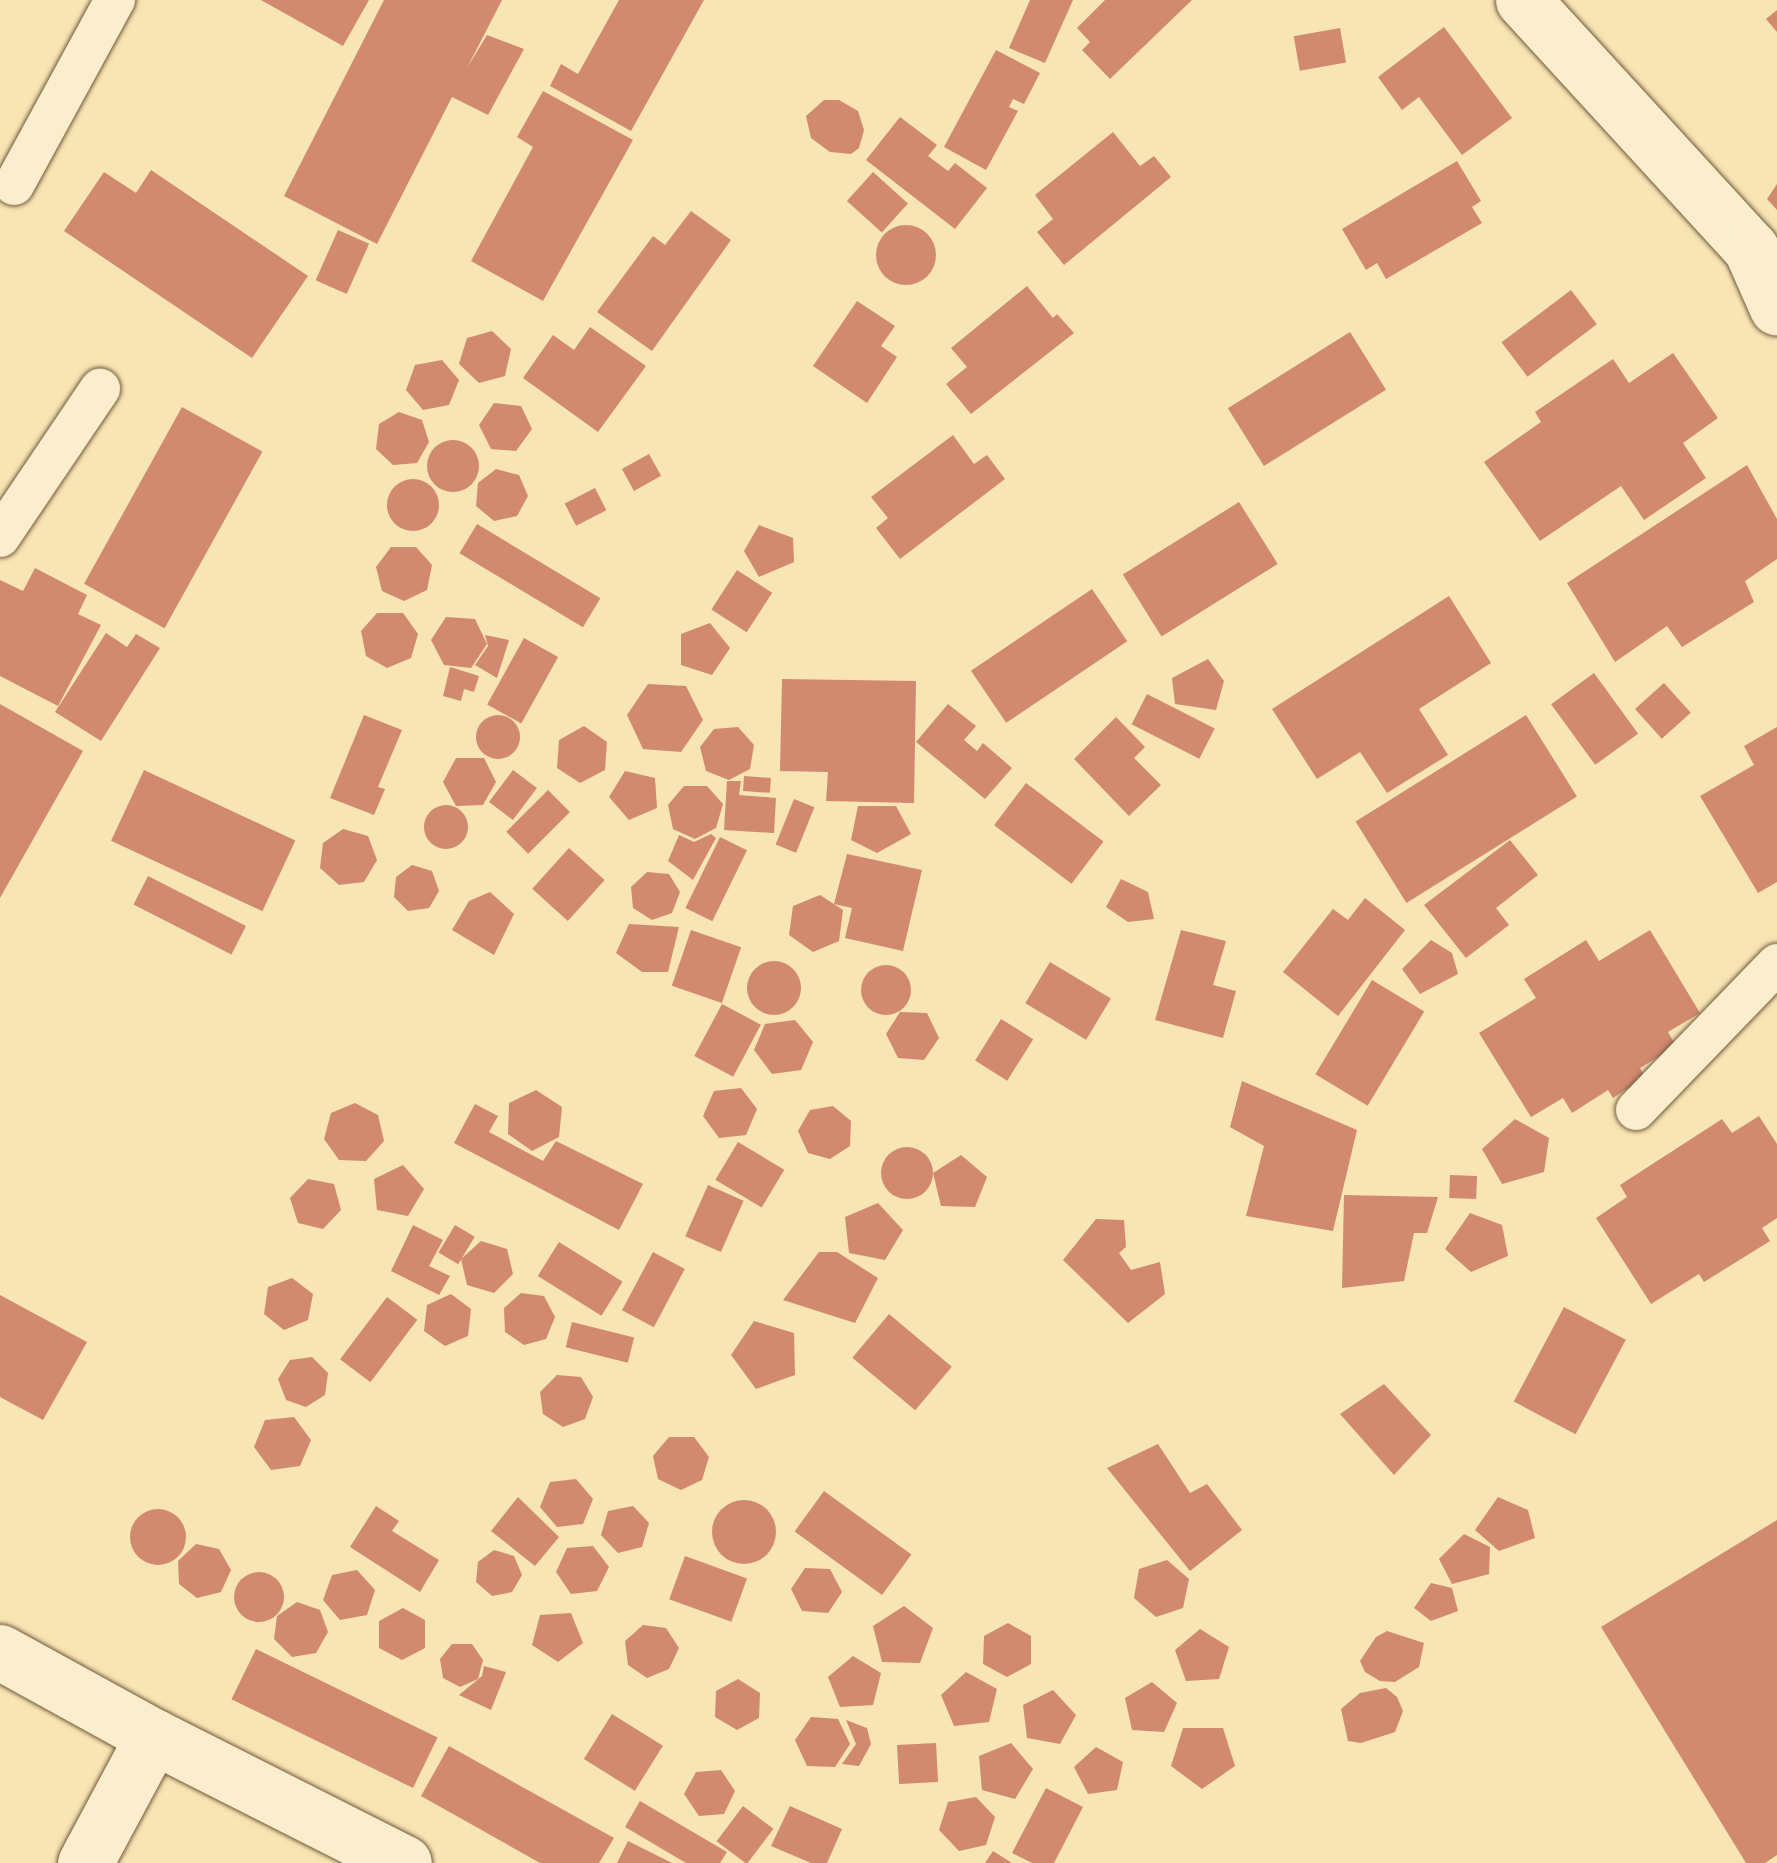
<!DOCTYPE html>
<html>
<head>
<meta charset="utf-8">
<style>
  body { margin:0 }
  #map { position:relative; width:1777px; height:1863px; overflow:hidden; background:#f7e5b3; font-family:"Libre Caslon Text",serif }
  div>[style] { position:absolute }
  .building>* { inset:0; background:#d1896f; transform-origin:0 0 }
  .round { border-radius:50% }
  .roads { filter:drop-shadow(0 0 2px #72583b) drop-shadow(0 0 2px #72583b) }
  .lane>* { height:40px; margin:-20px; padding:0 20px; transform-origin:20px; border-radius:20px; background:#faeece }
  .street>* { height:55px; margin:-27.5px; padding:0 27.5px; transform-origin:27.5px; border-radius:27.5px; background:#faeece }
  span { translate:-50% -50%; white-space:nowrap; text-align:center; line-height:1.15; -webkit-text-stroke:9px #faeece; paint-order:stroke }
</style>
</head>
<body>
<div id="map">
  <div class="building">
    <div style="clip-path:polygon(261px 0,369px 0,343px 46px)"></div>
    <div style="clip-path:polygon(384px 0,502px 0,467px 68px,487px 35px,524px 49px,488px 115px,452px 97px,377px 244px,284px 196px)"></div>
    <div style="clip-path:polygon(619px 0,704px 0,631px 131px,550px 86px,561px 64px,578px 74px)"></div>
    <div style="clip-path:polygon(1030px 0,1073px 0,1045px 63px,1009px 48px)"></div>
    <div style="clip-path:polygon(1105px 0,1192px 0,1110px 79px,1082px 50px,1090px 42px,1077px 28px)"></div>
    <div style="clip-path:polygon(1777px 10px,1777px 32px,1766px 19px)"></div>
    <div style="clip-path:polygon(1444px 27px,1512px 118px,1462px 155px,1419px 97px,1402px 110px,1378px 77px)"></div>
    <div style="left:1340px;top:28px;width:35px;height:47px;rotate:80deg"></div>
    <div style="clip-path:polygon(996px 50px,1040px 73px,1024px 104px,1013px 99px,1009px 107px,1018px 111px,986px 170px,944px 147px)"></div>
    <div style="clip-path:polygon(543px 91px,633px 140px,543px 301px,471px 261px,533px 147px,517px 137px)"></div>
    <div style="clip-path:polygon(824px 100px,839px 100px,858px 111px,864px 130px,859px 148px,851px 154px,830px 152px,811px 138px,806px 116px)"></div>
    <div style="clip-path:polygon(900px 117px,937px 145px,928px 156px,948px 171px,955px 163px,987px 188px,955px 229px,866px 160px)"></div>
    <div style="clip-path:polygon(1113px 132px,1140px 166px,1154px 156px,1171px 177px,1064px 265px,1037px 232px,1053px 219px,1035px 195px)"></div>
    <div style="clip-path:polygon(1457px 161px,1481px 201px,1472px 207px,1482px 223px,1386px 279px,1377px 263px,1366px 270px,1342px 229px)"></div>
    <div style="clip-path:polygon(151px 170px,308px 276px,252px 358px,64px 231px,104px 172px,136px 193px)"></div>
    <div style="left:873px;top:172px;width:47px;height:39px;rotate:42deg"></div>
    <div style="clip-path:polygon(1777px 184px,1777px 210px,1767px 199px)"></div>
    <div style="clip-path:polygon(691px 211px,731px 240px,652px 351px,597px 312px,653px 236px,665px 245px)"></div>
    <div class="round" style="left:876px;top:225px;width:60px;height:60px"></div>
    <div style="left:338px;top:230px;width:34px;height:55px;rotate:24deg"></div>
    <div style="clip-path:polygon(1027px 286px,1053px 318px,1057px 314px,1074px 333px,971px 414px,946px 384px,967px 367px,951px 348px)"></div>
    <div style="left:1571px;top:290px;width:43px;height:87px;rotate:53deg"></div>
    <div style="clip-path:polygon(857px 301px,895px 326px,881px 346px,897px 357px,867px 403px,813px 366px)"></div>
    <div style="clip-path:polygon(590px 327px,646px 366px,598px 432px,523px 378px,553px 335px,574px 350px)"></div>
    <div style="clip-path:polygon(492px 331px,511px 349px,505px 376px,479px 383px,459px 364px,467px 338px)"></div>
    <div style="left:1350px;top:332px;width:68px;height:144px;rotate:58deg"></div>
    <div style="clip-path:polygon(1673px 353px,1718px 418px,1683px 443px,1706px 478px,1644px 520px,1621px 486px,1540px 541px,1484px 462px,1541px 422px,1535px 412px,1613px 359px,1629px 383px)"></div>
    <div style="clip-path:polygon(442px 360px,459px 380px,449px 405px,423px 410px,406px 390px,415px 365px)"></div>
    <div style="clip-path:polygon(494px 403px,521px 406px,532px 429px,516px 451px,491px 449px,479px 425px)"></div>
    <div style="left:182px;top:407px;width:92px;height:202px;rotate:29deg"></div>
    <div style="clip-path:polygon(399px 412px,422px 420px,429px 442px,417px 463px,393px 465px,376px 449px,379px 424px)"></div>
    <div style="clip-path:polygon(953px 435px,974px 464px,987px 455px,1005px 479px,900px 559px,876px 528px,888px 518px,871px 497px)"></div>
    <div class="round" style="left:427px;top:440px;width:52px;height:52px"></div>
    <div style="left:649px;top:454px;width:25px;height:31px;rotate:61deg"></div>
    <div style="clip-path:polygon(1747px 465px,1777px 519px,1777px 559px,1745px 581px,1754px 602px,1682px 647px,1667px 626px,1615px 662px,1567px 583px)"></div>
    <div style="clip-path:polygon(496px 469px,519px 475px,528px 496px,517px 516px,494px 521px,476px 506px,478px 483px)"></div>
    <div class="round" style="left:387px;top:479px;width:52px;height:52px"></div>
    <div style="left:595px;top:488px;width:25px;height:34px;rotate:63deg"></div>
    <div style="left:1239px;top:502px;width:73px;height:137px;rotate:58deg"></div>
    <div style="left:477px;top:524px;width:144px;height:34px;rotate:31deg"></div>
    <div style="clip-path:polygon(759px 525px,793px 538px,794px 562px,759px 577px,744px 551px)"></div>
    <div style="clip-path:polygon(391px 547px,416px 547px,432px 565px,427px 590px,404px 601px,382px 591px,376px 567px)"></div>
    <div style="clip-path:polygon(35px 568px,87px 595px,78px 614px,101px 625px,58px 706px,0 676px,0 580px,23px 591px)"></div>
    <div style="left:737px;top:570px;width:42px;height:47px;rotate:33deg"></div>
    <div style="left:1092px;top:589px;width:63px;height:146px;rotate:56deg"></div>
    <div style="clip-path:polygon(1449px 596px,1491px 663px,1419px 709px,1448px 755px,1387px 793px,1360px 752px,1317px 779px,1272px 709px)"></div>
    <div style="clip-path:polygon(377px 613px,403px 613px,418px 634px,411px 658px,387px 668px,366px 656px,361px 631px)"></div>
    <div style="clip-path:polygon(446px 617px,475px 619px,487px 644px,471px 668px,444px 665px,431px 640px)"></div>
    <div style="clip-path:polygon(710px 623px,730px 648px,712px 675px,681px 665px,681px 634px)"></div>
    <div style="clip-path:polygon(106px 633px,127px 647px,136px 634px,160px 648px,101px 741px,55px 712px)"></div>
    <div style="clip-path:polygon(485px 635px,509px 640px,497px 678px,475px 665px,488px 646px)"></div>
    <div style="left:524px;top:638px;width:39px;height:76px;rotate:29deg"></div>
    <div style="clip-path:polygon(1208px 659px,1224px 681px,1216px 710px,1175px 704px,1172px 678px)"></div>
    <div style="clip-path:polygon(450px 667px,479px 676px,474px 692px,464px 689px,461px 701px,443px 696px)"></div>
    <div style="left:1594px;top:673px;width:75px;height:53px;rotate:54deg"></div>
    <div style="clip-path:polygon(782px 679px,916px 681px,914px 803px,826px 801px,828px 772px,780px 771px)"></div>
    <div style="left:1664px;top:683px;width:40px;height:39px;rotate:48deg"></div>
    <div style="clip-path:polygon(648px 684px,686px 686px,703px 720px,681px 752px,643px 749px,627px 715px)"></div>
    <div style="left:1147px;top:694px;width:76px;height:34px;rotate:27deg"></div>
    <div style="clip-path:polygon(0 704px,83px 751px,0 898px)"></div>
    <div style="clip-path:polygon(948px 704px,976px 726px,964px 740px,977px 751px,983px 743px,1012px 768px,985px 799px,916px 742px)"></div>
    <div class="round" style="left:476px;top:715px;width:44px;height:44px"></div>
    <div style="clip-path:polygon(364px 715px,402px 730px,378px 787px,385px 789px,374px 815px,330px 798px)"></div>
    <div style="left:1526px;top:715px;width:96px;height:201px;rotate:58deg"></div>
    <div style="clip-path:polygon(1116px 717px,1145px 747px,1134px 758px,1161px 785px,1129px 816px,1074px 759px)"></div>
    <div style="clip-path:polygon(584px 726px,607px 742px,605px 770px,580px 783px,557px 768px,559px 740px)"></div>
    <div style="clip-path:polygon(738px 727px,754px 745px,750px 769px,729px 780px,706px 771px,700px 747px,714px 729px)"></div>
    <div style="clip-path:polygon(1777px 727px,1777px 882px,1758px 893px,1700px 796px,1754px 765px,1744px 746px)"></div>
    <div style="clip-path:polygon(456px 758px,484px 758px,496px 782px,483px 805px,456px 806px,443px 782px)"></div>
    <div style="left:144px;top:770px;width:167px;height:78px;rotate:25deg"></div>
    <div style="left:513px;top:770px;width:30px;height:40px;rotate:37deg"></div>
    <div style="clip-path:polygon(625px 771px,655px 778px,657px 808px,629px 820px,609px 797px)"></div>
    <div style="left:744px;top:776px;width:27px;height:15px;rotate:4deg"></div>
    <div style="clip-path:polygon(727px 781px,741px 781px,739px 795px,776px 798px,774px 833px,724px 830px)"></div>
    <div style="left:1026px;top:783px;width:97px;height:53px;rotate:37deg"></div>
    <div style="clip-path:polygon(684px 786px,707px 786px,723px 804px,716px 828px,695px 839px,673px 829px,668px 805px)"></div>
    <div style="left:548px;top:790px;width:31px;height:59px;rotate:45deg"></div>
    <div style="left:794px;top:799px;width:22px;height:49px;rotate:22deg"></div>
    <div class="round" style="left:424px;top:805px;width:44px;height:44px"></div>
    <div style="clip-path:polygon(858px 806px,896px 806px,911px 834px,877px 853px,851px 840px)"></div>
    <div style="clip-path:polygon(343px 829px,368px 836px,377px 860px,364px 882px,339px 885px,320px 868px,323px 843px)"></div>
    <div style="clip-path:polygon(711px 834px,716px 838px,693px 880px,668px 861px,679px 835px,694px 842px)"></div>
    <div style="left:720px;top:837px;width:30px;height:79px;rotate:26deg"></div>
    <div style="clip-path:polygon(1510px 840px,1538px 875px,1496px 908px,1509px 925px,1466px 958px,1424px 905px)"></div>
    <div style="left:569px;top:848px;width:48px;height:55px;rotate:42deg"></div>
    <div style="clip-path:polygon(847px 854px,922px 870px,903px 951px,845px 938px,852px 908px,834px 904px)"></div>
    <div style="clip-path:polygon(412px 865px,432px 871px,439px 891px,429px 908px,408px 911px,394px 897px,396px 877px)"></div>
    <div style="clip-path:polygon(647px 872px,669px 874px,680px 892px,672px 913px,652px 920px,633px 908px,631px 887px)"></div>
    <div style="left:148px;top:876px;width:110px;height:32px;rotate:27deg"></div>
    <div style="clip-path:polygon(1121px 879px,1148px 892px,1154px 919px,1128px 922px,1106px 907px)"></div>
    <div style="clip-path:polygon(490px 892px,514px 914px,494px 955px,452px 930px,469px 901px)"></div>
    <div style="clip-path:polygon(820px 895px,843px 910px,839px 941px,813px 952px,789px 935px,793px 906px)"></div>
    <div style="clip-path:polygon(1365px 898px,1405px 930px,1338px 1016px,1283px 972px,1333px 909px,1348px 920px)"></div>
    <div style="clip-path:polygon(629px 924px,679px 927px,668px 972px,642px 972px,616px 953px)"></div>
    <div style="left:691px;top:930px;width:53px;height:59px;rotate:19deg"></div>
    <div style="clip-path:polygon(1181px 930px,1226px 941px,1213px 985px,1236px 991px,1223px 1038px,1155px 1020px)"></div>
    <div style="clip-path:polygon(1650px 930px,1700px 1013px,1668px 1032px,1676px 1046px,1640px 1068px,1645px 1077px,1613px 1098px,1608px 1090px,1572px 1113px,1563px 1098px,1531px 1117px,1479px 1033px,1536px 998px,1524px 979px,1586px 940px,1599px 961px)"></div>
    <div style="clip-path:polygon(1431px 940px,1452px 953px,1458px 974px,1420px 994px,1402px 969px)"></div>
    <div class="round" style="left:747px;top:961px;width:54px;height:54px"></div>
    <div style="left:1050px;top:962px;width:71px;height:48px;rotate:31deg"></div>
    <div class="round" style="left:861px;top:965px;width:50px;height:50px"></div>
    <div style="left:1372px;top:980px;width:61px;height:110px;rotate:31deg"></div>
    <div style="left:722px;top:1004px;width:44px;height:59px;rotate:28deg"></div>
    <div style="clip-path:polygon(900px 1012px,927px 1013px,939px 1038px,924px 1060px,898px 1058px,886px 1034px)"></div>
    <div style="left:1001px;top:1019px;width:38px;height:49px;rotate:32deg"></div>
    <div style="clip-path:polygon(795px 1020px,813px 1042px,801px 1070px,772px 1074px,754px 1050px,765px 1024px)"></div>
    <div style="clip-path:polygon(1242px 1081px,1357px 1130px,1333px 1231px,1246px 1216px,1264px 1146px,1230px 1127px)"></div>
    <div style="clip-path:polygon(741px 1088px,757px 1109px,746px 1135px,719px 1138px,703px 1116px,714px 1091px)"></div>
    <div style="clip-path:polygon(536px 1090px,562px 1107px,559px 1137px,532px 1151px,508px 1134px,509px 1103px)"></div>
    <div style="clip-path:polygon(355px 1103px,378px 1115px,384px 1141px,366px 1161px,339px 1160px,324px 1139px,331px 1113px)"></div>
    <div style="clip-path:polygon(475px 1104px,498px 1116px,489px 1132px,543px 1161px,556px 1141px,643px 1184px,619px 1230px,454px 1143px)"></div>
    <div style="clip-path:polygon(833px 1106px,851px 1121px,850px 1146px,830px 1159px,808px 1153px,798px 1131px,810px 1110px)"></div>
    <div style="clip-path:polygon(1759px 1116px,1777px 1144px,1777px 1218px,1762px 1228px,1770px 1241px,1704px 1282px,1699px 1274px,1651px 1304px,1596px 1218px,1627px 1197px,1620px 1185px,1722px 1119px,1732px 1133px)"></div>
    <div style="clip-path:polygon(1515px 1119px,1549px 1138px,1544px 1172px,1502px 1184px,1482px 1149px)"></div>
    <div style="left:738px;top:1142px;width:54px;height:44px;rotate:31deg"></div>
    <div class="round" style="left:881px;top:1147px;width:52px;height:52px"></div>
    <div style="clip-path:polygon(961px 1155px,987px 1177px,975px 1207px,941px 1206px,933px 1173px)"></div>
    <div style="clip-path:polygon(403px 1165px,424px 1189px,408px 1216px,377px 1210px,374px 1179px)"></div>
    <div style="left:1450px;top:1175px;width:27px;height:23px;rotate:2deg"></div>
    <div style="clip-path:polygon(308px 1179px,334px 1184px,341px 1210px,323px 1229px,298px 1223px,290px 1198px)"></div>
    <div style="left:708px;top:1185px;width:39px;height:56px;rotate:24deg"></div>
    <div style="clip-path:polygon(1344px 1195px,1438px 1197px,1427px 1233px,1414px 1233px,1404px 1281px,1342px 1288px)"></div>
    <div style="clip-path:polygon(878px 1203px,903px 1230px,885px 1260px,849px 1253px,845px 1217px)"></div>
    <div style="clip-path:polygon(1470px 1213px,1502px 1225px,1508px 1256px,1471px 1272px,1445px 1249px)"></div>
    <div style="clip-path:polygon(1096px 1219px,1124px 1220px,1126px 1247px,1119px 1253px,1131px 1270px,1160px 1262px,1165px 1294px,1128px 1323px,1063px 1260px)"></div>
    <div style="clip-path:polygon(413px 1225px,443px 1240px,429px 1266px,450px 1276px,439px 1295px,391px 1271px)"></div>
    <div style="left:455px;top:1225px;width:23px;height:32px;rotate:31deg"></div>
    <div style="clip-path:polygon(481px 1241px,507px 1249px,513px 1274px,494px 1293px,467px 1285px,461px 1259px)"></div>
    <div style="left:559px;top:1242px;width:75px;height:40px;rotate:32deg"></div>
    <div style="left:653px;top:1252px;width:36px;height:66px;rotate:28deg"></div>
    <div style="clip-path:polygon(819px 1252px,837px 1252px,878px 1278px,855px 1323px,783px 1300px)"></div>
    <div style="clip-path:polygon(292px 1278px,313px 1294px,308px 1320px,284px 1330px,264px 1314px,268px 1287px)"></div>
    <div style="clip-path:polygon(521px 1293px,544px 1296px,555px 1317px,546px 1339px,524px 1345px,505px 1332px,504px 1308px)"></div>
    <div style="clip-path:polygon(451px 1294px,471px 1309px,468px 1336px,445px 1346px,424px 1331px,427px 1305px)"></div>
    <div style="clip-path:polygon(0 1295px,87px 1342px,43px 1420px,0 1397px)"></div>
    <div style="left:387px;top:1297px;width:38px;height:78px;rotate:37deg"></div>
    <div style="left:1564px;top:1307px;width:70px;height:107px;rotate:28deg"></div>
    <div style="left:889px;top:1314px;width:82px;height:57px;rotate:40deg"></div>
    <div style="clip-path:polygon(754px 1321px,794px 1333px,795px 1375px,756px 1389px,731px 1355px)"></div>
    <div style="left:572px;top:1322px;width:64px;height:26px;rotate:14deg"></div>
    <div style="clip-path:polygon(312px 1357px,328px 1373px,325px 1395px,306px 1407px,286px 1400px,278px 1379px,290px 1360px)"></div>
    <div style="clip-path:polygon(557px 1375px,581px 1377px,593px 1397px,585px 1419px,563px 1427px,543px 1414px,540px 1392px)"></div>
    <div style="clip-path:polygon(1384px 1384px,1431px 1435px,1394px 1475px,1340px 1414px)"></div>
    <div style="clip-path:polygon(294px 1417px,311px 1440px,300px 1466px,271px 1470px,254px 1447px,265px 1420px)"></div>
    <div style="clip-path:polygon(669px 1437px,694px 1437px,709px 1457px,702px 1480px,681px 1490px,658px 1479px,653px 1456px)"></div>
    <div style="clip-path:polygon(1158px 1444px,1190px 1493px,1207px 1484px,1242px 1530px,1190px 1571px,1107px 1468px)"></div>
    <div style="clip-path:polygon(576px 1479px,593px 1499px,583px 1524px,557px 1527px,540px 1507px,550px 1482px)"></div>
    <div style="left:824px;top:1491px;width:108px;height:50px;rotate:36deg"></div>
    <div style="clip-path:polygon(518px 1497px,559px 1537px,535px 1566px,491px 1531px)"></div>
    <div style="clip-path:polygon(1498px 1497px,1528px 1510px,1535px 1538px,1499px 1551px,1475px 1530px)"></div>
    <div class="round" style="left:712px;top:1500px;width:64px;height:64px"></div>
    <div style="clip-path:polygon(376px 1506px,399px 1521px,392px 1531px,439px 1560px,420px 1592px,350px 1547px)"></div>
    <div style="clip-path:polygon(633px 1506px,649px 1523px,642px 1547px,618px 1553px,601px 1535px,608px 1511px)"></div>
    <div class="round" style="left:130px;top:1509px;width:56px;height:56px"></div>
    <div style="clip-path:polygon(1777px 1520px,1777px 1855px,1765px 1863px,1746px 1863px,1601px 1627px)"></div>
    <div style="clip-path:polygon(1464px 1534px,1490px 1547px,1489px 1574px,1452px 1584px,1439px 1559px)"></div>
    <div style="clip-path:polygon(196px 1544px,219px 1549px,231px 1570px,221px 1592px,197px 1598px,179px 1584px,178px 1561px)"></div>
    <div style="clip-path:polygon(593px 1546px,609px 1567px,597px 1591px,571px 1594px,556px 1572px,567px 1548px)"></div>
    <div style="clip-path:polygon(494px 1550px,514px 1556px,522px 1575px,512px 1592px,492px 1596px,476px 1582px,478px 1562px)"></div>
    <div style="left:685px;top:1556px;width:66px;height:46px;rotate:20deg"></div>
    <div style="clip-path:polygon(1167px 1560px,1189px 1579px,1183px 1608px,1156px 1617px,1134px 1598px,1139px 1569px)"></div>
    <div style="clip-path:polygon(805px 1568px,830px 1569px,842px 1592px,828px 1613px,802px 1611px,791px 1589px)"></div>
    <div style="clip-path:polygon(357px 1570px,375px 1590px,367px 1615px,340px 1620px,323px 1600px,332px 1575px)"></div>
    <div class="round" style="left:234px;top:1572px;width:50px;height:50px"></div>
    <div style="clip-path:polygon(1431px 1583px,1452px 1588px,1458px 1611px,1431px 1621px,1414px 1608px)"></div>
    <div style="clip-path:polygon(297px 1602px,320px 1610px,328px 1632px,316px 1653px,292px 1657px,274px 1639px,277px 1616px)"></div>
    <div style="clip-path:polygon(904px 1606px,933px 1628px,920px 1663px,882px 1662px,873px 1626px)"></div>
    <div style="clip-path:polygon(403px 1608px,425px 1620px,425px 1648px,402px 1660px,379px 1648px,379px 1621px)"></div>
    <div style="clip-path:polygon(571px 1613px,583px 1643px,558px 1662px,532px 1645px,540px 1615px)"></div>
    <div style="clip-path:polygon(1008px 1623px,1031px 1636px,1031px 1664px,1007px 1677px,983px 1664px,984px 1636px)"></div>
    <div style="clip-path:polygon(643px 1625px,666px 1628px,679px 1648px,669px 1669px,647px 1678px,628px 1665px,625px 1641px)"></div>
    <div style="clip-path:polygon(1200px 1629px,1229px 1647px,1219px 1679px,1186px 1681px,1175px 1650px)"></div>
    <div style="clip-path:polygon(1387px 1631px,1424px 1643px,1419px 1667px,1395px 1682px,1380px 1681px,1365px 1672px,1360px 1661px,1376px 1637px)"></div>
    <div style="clip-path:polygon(452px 1644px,472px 1644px,483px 1660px,478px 1679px,460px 1687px,443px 1678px,440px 1659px)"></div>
    <div style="left:256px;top:1649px;width:202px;height:56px;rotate:26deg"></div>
    <div style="clip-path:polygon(853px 1656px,881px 1673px,873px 1705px,840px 1707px,828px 1677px)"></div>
    <div style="clip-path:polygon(484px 1666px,506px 1672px,491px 1710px,459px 1695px,482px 1676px)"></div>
    <div style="clip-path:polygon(966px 1672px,997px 1689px,989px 1722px,954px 1726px,941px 1695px)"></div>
    <div style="clip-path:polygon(738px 1679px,760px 1693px,759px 1718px,737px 1730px,715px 1717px,716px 1691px)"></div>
    <div style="clip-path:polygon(1152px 1682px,1177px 1703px,1164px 1732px,1132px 1730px,1125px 1698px)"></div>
    <div style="clip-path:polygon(1386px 1688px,1397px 1697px,1403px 1711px,1395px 1732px,1361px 1743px,1348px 1741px,1341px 1709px,1360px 1693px)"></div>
    <div style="clip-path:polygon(1053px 1690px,1076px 1715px,1060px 1744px,1027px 1738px,1023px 1705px)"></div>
    <div style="left:612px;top:1714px;width:60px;height:53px;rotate:32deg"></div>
    <div style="clip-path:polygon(811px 1717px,838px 1719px,850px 1744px,835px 1767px,807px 1766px,795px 1740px)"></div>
    <div style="clip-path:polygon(846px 1720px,867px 1728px,871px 1744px,859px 1766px,842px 1764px,856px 1744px)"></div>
    <div style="clip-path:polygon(1183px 1728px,1223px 1728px,1235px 1766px,1202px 1789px,1171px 1766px)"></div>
    <div style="left:936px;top:1743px;width:39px;height:39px;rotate:87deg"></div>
    <div style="clip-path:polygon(1011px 1743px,1033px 1769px,1015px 1799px,982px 1790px,979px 1756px)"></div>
    <div style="clip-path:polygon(449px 1746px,614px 1838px,599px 1863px,540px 1863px,421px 1796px)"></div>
    <div style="clip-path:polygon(1096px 1747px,1123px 1762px,1117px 1790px,1088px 1794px,1074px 1767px)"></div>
    <div style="clip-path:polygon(721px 1770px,735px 1791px,724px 1814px,699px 1816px,684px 1794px,696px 1772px)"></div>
    <div style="clip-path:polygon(1046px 1788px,1083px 1807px,1054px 1863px,1032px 1863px,1012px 1853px)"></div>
    <div style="clip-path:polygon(976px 1797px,995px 1817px,986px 1845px,959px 1851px,939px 1830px,948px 1802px)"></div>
    <div style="clip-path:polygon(640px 1801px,727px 1852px,720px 1863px,686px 1863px,625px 1827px)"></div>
    <div style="left:743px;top:1806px;width:38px;height:44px;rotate:37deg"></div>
    <div style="clip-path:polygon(790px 1806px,842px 1829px,827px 1863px,811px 1863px,771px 1846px)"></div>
    <div style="clip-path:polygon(628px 1841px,672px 1863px,617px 1863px)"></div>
    <div style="clip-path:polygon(993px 1851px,1012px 1863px,985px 1863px)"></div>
  </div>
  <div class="roads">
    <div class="lane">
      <div style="left:14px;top:185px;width:211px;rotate:-61.4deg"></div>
      <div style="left:0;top:537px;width:179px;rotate:-56deg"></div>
      <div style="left:1636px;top:1110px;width:203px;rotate:-46deg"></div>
    </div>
    <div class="street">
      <div style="left:1523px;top:0;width:338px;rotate:47.5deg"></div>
      <div style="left:1751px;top:249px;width:64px;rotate:66.2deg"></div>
      <div style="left:0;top:1652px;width:175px;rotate:28.8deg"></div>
      <div style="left:153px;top:1736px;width:281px;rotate:26.8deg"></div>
      <div style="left:85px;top:1863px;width:144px;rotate:-61.8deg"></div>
    </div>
  </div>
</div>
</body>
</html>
